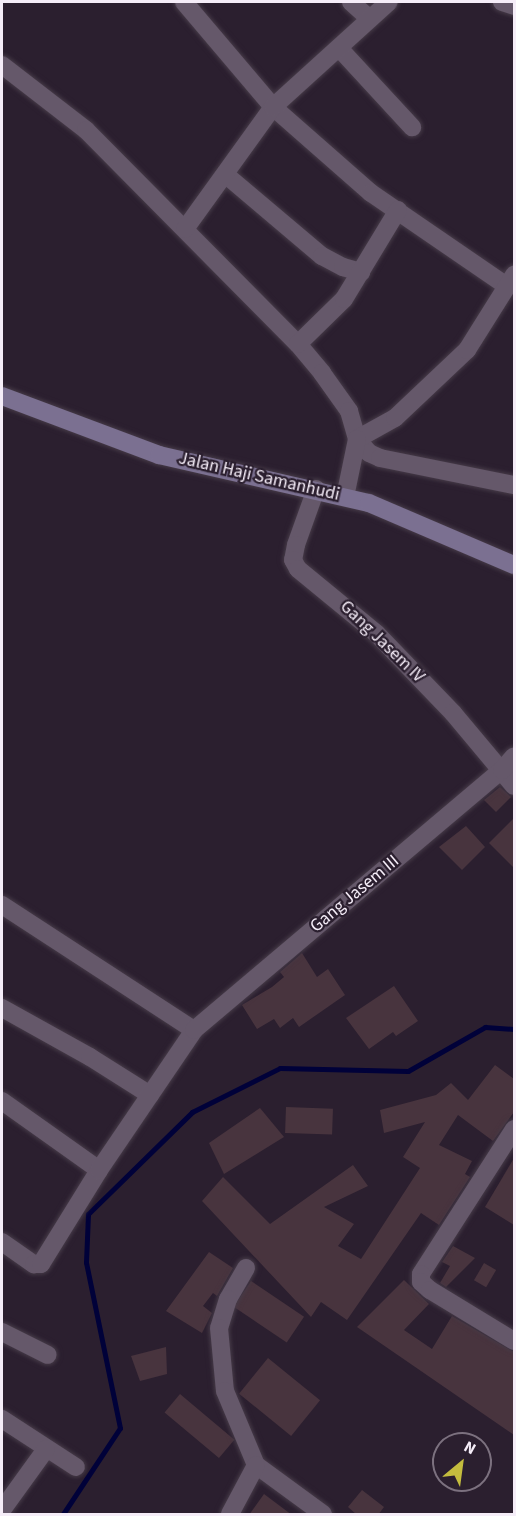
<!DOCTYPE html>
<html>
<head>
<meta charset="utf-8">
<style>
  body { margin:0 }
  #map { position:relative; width:516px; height:1516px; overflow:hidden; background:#2b1f2f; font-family:"Source Sans 3",sans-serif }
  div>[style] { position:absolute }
  .stream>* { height:5px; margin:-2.5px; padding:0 2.5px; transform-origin:2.5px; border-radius:2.5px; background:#000139 }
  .building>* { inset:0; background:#48343e; transform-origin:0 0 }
  .roads { filter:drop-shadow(0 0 2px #463b48) drop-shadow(0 0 2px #463b48) }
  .street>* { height:18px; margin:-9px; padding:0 9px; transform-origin:9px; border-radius:9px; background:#65586a }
  .secondary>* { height:18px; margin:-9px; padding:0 9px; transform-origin:9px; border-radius:9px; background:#7b7091 }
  span { translate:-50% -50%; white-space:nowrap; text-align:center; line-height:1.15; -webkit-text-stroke:4.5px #2b1f2f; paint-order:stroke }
  .street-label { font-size:18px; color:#f5edf8 }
  .frame { position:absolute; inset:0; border:3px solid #f5edf8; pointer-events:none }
  .north { position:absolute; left:432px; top:1432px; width:60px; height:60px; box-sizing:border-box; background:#2b1f2f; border:2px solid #7c717f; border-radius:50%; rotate:29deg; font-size:16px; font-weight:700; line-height:24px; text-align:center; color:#f5edf8 }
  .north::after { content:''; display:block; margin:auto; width:21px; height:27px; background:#c4bc3e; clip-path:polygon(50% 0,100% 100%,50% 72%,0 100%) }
</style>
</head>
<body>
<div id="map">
  <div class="stream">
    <div style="left:63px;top:1514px;width:103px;rotate:-56.5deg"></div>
    <div style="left:120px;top:1428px;width:169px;rotate:-101.6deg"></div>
    <div style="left:86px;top:1262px;width:48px;rotate:-87.6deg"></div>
    <div style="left:88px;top:1214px;width:146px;rotate:-44.4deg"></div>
    <div style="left:192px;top:1112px;width:98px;rotate:-26.6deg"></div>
    <div style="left:280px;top:1068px;width:128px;rotate:1.3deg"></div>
    <div style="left:408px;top:1071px;width:89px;rotate:-29.7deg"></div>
    <div style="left:485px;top:1027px;width:29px;rotate:4deg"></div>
  </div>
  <div class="building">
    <div style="clip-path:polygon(500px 787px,511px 797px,496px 812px,484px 800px)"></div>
    <div style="clip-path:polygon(514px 818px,514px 868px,489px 843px)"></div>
    <div style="clip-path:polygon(466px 826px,485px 847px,462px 870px,439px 847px)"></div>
    <div style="clip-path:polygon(302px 953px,317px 977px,328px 969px,345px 995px,299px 1027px,293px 1018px,280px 1028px,274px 1019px,257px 1029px,242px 1005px,272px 987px,284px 977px,280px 972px)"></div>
    <div style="clip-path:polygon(394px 986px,418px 1021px,396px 1036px,393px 1032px,369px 1049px,346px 1018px)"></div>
    <div style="clip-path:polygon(495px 1065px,514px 1079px,514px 1112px,493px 1141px,458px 1115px,439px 1145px,472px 1161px,465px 1174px,470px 1177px,439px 1225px,421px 1213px,347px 1320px,321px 1302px,311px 1317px,202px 1201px,223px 1177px,270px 1224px,353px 1165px,368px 1186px,324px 1207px,354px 1224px,338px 1246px,361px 1259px,420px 1168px,403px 1157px,425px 1122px,384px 1133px,380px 1110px,436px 1095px,451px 1083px,468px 1100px)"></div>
    <div style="left:286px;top:1107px;width:47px;height:26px;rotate:2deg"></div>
    <div style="clip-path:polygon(260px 1108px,284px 1137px,224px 1174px,209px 1143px)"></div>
    <div style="clip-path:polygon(514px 1158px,514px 1225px,485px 1207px)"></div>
    <div style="clip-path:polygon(453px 1246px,475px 1258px,446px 1287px,440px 1283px,450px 1266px,442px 1262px)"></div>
    <div style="clip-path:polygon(209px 1252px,233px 1268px,217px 1296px,213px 1293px,203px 1306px,212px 1313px,202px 1333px,166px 1311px)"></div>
    <div style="left:484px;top:1263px;width:14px;height:20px;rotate:30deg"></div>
    <div style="clip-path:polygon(404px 1280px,429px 1304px,404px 1330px,432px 1349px,452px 1316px,514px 1352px,514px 1435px,357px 1327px)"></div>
    <div style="left:251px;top:1281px;width:64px;height:31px;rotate:34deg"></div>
    <div style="clip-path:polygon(166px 1347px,167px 1374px,140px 1381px,131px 1356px)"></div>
    <div style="left:268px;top:1358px;width:67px;height:46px;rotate:39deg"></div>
    <div style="left:180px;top:1394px;width:71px;height:24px;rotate:40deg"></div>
    <div style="clip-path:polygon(362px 1490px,384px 1507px,378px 1515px,357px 1515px,348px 1507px)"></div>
    <div style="clip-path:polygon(264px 1494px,292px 1515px,249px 1515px)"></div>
  </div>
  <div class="roads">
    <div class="street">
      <div style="left:184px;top:2px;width:138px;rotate:49.7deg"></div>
      <div style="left:273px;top:107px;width:130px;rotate:41.3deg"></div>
      <div style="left:371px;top:193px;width:165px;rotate:34.4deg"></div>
      <div style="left:351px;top:2px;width:25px;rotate:42deg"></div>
      <div style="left:502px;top:2px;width:13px;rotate:18deg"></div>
      <div style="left:339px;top:48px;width:108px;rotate:47.3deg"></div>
      <div style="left:2px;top:65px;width:106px;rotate:37.7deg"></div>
      <div style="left:86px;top:130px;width:301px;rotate:45.3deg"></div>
      <div style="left:298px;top:344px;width:38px;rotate:50deg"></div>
      <div style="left:322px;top:373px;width:47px;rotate:54.6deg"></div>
      <div style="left:349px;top:411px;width:29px;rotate:74deg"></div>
      <div style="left:357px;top:439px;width:18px;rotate:49deg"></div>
      <div style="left:369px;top:453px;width:12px;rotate:24deg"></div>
      <div style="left:380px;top:458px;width:137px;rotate:11.4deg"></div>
      <div style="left:226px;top:175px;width:126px;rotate:40.2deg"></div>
      <div style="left:322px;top:256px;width:24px;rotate:28deg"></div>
      <div style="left:343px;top:267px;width:19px;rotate:16deg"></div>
      <div style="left:185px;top:229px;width:150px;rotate:-54.2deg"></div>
      <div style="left:273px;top:107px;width:156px;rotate:-42.2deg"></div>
      <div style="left:298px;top:344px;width:64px;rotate:-44.4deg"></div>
      <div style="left:344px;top:299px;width:104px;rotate:-58.8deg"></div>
      <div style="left:357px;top:439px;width:43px;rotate:-28.9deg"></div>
      <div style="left:395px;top:418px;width:99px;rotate:-43.4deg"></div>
      <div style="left:467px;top:350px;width:89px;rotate:-57.9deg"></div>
      <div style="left:316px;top:489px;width:59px;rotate:109.7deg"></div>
      <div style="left:296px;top:545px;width:15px;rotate:101deg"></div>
      <div style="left:293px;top:560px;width:10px;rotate:61deg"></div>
      <div style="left:298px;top:569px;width:102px;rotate:39.4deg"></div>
      <div style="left:377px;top:634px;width:110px;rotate:46.1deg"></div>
      <div style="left:453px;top:713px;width:95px;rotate:50.1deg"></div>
      <div style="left:345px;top:497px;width:59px;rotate:-78.3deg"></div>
      <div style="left:2px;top:905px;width:229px;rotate:33.1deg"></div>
      <div style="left:2px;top:1008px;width:101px;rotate:29.1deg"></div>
      <div style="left:90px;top:1057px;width:71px;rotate:32.3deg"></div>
      <div style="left:2px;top:1101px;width:119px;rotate:35.4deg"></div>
      <div style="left:514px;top:1129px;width:172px;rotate:122.7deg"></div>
      <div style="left:421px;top:1274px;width:8px;rotate:90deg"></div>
      <div style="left:421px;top:1282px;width:12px;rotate:42deg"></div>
      <div style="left:430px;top:1290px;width:98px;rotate:31.3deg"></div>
      <div style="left:2px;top:1242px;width:39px;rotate:35deg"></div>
      <div style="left:34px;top:1264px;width:7px"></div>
      <div style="left:41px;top:1264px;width:110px;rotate:-58.3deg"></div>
      <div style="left:99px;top:1170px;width:169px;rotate:-55.8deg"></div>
      <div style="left:194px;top:1030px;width:403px;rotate:-40.2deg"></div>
      <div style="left:502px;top:770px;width:18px;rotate:-49deg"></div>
      <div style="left:246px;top:1268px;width:36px;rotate:120deg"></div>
      <div style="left:228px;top:1299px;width:30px;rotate:107deg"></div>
      <div style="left:219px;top:1328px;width:63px;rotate:84.6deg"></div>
      <div style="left:225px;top:1391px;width:80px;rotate:67.3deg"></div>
      <div style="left:256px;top:1465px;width:83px;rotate:36.2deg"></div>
      <div style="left:2px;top:1332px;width:51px;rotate:26.6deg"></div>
      <div style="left:2px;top:1419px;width:88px;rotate:33deg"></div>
      <div style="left:2px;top:1510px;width:75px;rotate:-54.2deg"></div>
      <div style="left:230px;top:1514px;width:55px;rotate:-62deg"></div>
    </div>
    <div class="secondary">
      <div style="left:2px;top:396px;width:168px;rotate:20.6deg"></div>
      <div style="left:159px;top:455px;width:215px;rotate:12.9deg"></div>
      <div style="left:369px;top:503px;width:158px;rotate:23.2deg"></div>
    </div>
  </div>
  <div class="street-label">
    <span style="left:259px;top:477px;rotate:13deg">Jalan Haji Samanhudi</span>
    <span style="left:382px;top:642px;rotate:44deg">Gang Jasem IV</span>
    <span style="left:355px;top:894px;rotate:-40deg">Gang Jasem III</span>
  </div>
  <div class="frame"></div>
  <div class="north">N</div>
</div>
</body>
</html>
